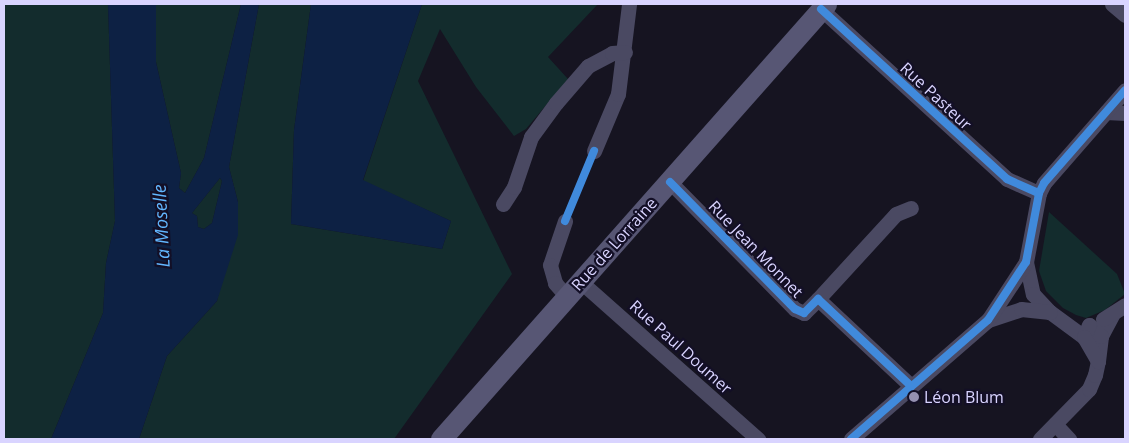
<!DOCTYPE html>
<html>
<head>
<meta charset="utf-8">
<style>
  body { margin:0 }
  #map { position:relative; width:1129px; height:443px; overflow:hidden; background:#161421; font-family:"Open Sans",sans-serif }
  div>[style] { position:absolute }
  .green>* { inset:0; background:#132c2d }
  .water>* { inset:0; background:#0d2144 }
  .street>* { height:15px; margin:-7.5px; padding:0 7.5px; transform-origin:7.5px; border-radius:7.5px; background:#4a4962 }
  .secondary>* { height:21px; margin:-10.5px; padding:0 10.5px; transform-origin:10.5px; border-radius:10.5px; background:#575674 }
  .cycleway>* { height:8px; margin:-4px; padding:0 4px; transform-origin:4px; border-radius:4px; background:#408adc }
  .dots>* { width:14px; height:14px; translate:-50% -50%; box-sizing:border-box; border:2px solid #130f26; border-radius:50% }
  span { translate:-50% -50%; white-space:nowrap; text-align:center; line-height:1.15; -webkit-text-stroke:4.5px #130f26; paint-order:stroke }
  .street-label { font-size:16px; color:#d9d4ff }
  .poi-label { font-size:16px; color:#d9d4ff }
  .left { translate:0 -50%; text-align:left }
  .water-label { font-size:18px; color:#62b6ff; font-style:italic }
  .frame { position:absolute; inset:0; border:5px solid #d9d4ff; pointer-events:none }
</style>
</head>
<body>
<div id="map">
  <div class="green">
    <div style="clip-path:polygon(4px 4px,108px 4px,115px 221px,106px 263px,103px 313px,51px 439px,4px 439px)"></div>
    <div style="clip-path:polygon(156px 4px,241px 4px,204px 158px,185px 193px,179px 188px,181px 173px,156px 62px)"></div>
    <div style="clip-path:polygon(259px 4px,311px 4px,294px 130px,291px 224px,442px 249px,451px 221px,363px 181px,422px 4px,598px 4px,548px 57px,568px 79px,526px 129px,514px 136px,476px 87px,440px 29px,418px 81px,512px 274px,394px 439px,139px 439px,167px 356px,217px 301px,238px 202px,229px 167px)"></div>
    <div style="clip-path:polygon(220px 178px,222px 181px,212px 223px,204px 229px,198px 227px,197px 216px,192px 213px)"></div>
    <div style="clip-path:polygon(1049px 212px,1117px 274px,1125px 294px,1105px 310px,1086px 318px,1076px 315px,1063px 308px,1046px 291px,1039px 271px)"></div>
  </div>
  <div class="water">
    <div style="clip-path:polygon(evenodd,108px 4px,156px 4px,156px 62px,181px 173px,179px 188px,185px 193px,204px 158px,241px 4px,259px 4px,229px 167px,238px 202px,238px 235px,217px 301px,167px 356px,139px 439px,51px 439px,103px 313px,106px 263px,115px 221px,108px 4px,220px 178px,222px 181px,212px 223px,204px 229px,198px 227px,197px 216px,192px 213px,220px 178px)"></div>
    <div style="clip-path:polygon(311px 4px,422px 4px,363px 180px,451px 221px,442px 249px,291px 224px,294px 130px)"></div>
  </div>
  <div class="street">
    <div style="left:1112px;top:4px;width:17px;rotate:40deg"></div>
    <div style="left:821px;top:9px;width:252px;rotate:42.4deg"></div>
    <div style="left:1007px;top:179px;width:35px;rotate:24deg"></div>
    <div style="left:1106px;top:112px;width:19px;rotate:3deg"></div>
    <div style="left:594px;top:151px;width:62px;rotate:-67.2deg"></div>
    <div style="left:618px;top:94px;width:91px;rotate:-83deg"></div>
    <div style="left:670px;top:182px;width:178px;rotate:45.5deg"></div>
    <div style="left:795px;top:309px;width:10px;rotate:24deg"></div>
    <div style="left:804px;top:313px;width:20px;rotate:-45deg"></div>
    <div style="left:818px;top:299px;width:127px;rotate:43.1deg"></div>
    <div style="left:503px;top:204px;width:20px;rotate:-57deg"></div>
    <div style="left:514px;top:187px;width:53px;rotate:-71.2deg"></div>
    <div style="left:531px;top:137px;width:42px;rotate:-53.7deg"></div>
    <div style="left:556px;top:103px;width:49px;rotate:-49.1deg"></div>
    <div style="left:588px;top:66px;width:27px;rotate:-28deg"></div>
    <div style="left:612px;top:53px;width:13px;rotate:-4deg"></div>
    <div style="left:565px;top:221px;width:46px;rotate:108.8deg"></div>
    <div style="left:550px;top:265px;width:19px;rotate:74deg"></div>
    <div style="left:555px;top:283px;width:18px;rotate:49deg"></div>
    <div style="left:1026px;top:262px;width:33px;rotate:78deg"></div>
    <div style="left:1033px;top:294px;width:25px;rotate:47deg"></div>
    <div style="left:1050px;top:312px;width:42px;rotate:36.3deg"></div>
    <div style="left:1084px;top:337px;width:17px;rotate:-3deg"></div>
    <div style="left:1101px;top:336px;width:24px;rotate:-62deg"></div>
    <div style="left:581px;top:282px;width:237px;rotate:41.6deg"></div>
    <div style="left:818px;top:299px;width:115px;rotate:-47.5deg"></div>
    <div style="left:896px;top:214px;width:16px;rotate:-22deg"></div>
    <div style="left:1103px;top:319px;width:26px;rotate:-32deg"></div>
    <div style="left:988px;top:320px;width:35px;rotate:-18deg"></div>
    <div style="left:1021px;top:309px;width:29px;rotate:6deg"></div>
    <div style="left:1055px;top:424px;width:21px;rotate:47deg"></div>
    <div style="left:851px;top:439px;width:181px;rotate:-41deg"></div>
    <div style="left:988px;top:320px;width:69px;rotate:-56.8deg"></div>
    <div style="left:1026px;top:262px;width:70px;rotate:-79.3deg"></div>
    <div style="left:1039px;top:193px;width:11px;rotate:-63deg"></div>
    <div style="left:1044px;top:183px;width:123px;rotate:-48.9deg"></div>
    <div style="left:1040px;top:439px;width:70px;rotate:-45.6deg"></div>
    <div style="left:1089px;top:389px;width:15px;rotate:-67deg"></div>
    <div style="left:1095px;top:375px;width:14px;rotate:-78deg"></div>
    <div style="left:1098px;top:361px;width:25px;rotate:-83deg"></div>
    <div style="left:1101px;top:336px;width:16px;rotate:-137deg"></div>
    <div style="left:1089px;top:325px;width:13px;rotate:113deg"></div>
    <div style="left:1084px;top:337px;width:28px;rotate:60deg"></div>
  </div>
  <div class="secondary">
    <div style="left:441px;top:439px;width:581px;rotate:-48.49deg"></div>
  </div>
  <div class="cycleway">
    <div style="left:821px;top:9px;width:252px;rotate:42.4deg"></div>
    <div style="left:1007px;top:179px;width:35px;rotate:24deg"></div>
    <div style="left:670px;top:182px;width:178px;rotate:45.5deg"></div>
    <div style="left:795px;top:309px;width:10px;rotate:24deg"></div>
    <div style="left:804px;top:313px;width:20px;rotate:-45deg"></div>
    <div style="left:818px;top:299px;width:127px;rotate:43.1deg"></div>
    <div style="left:565px;top:221px;width:76px;rotate:-67.5deg"></div>
    <div style="left:851px;top:439px;width:181px;rotate:-41deg"></div>
    <div style="left:988px;top:320px;width:69px;rotate:-56.8deg"></div>
    <div style="left:1026px;top:262px;width:70px;rotate:-79.3deg"></div>
    <div style="left:1039px;top:193px;width:11px;rotate:-63deg"></div>
    <div style="left:1044px;top:183px;width:123px;rotate:-48.9deg"></div>
  </div>
  <div class="dots">
    <div style="left:914px;top:397px;background:#9591b1"></div>
  </div>
  <div class="street-label">
    <span style="left:936px;top:96px;rotate:43deg">Rue Pasteur</span>
    <span style="left:614px;top:244px;rotate:-48deg">Rue de Lorraine</span>
    <span style="left:756px;top:249px;rotate:46deg">Rue Jean Monnet</span>
    <span style="left:681px;top:347px;rotate:42deg">Rue Paul Doumer</span>
  </div>
  <div class="poi-label">
    <span class="left" style="left:924px;top:397px">Léon Blum</span>
  </div>
  <div class="water-label">
    <span style="left:161px;top:226px;rotate:-93deg">La Moselle</span>
  </div>
  <div class="frame"></div>
</div>
</body>
</html>
